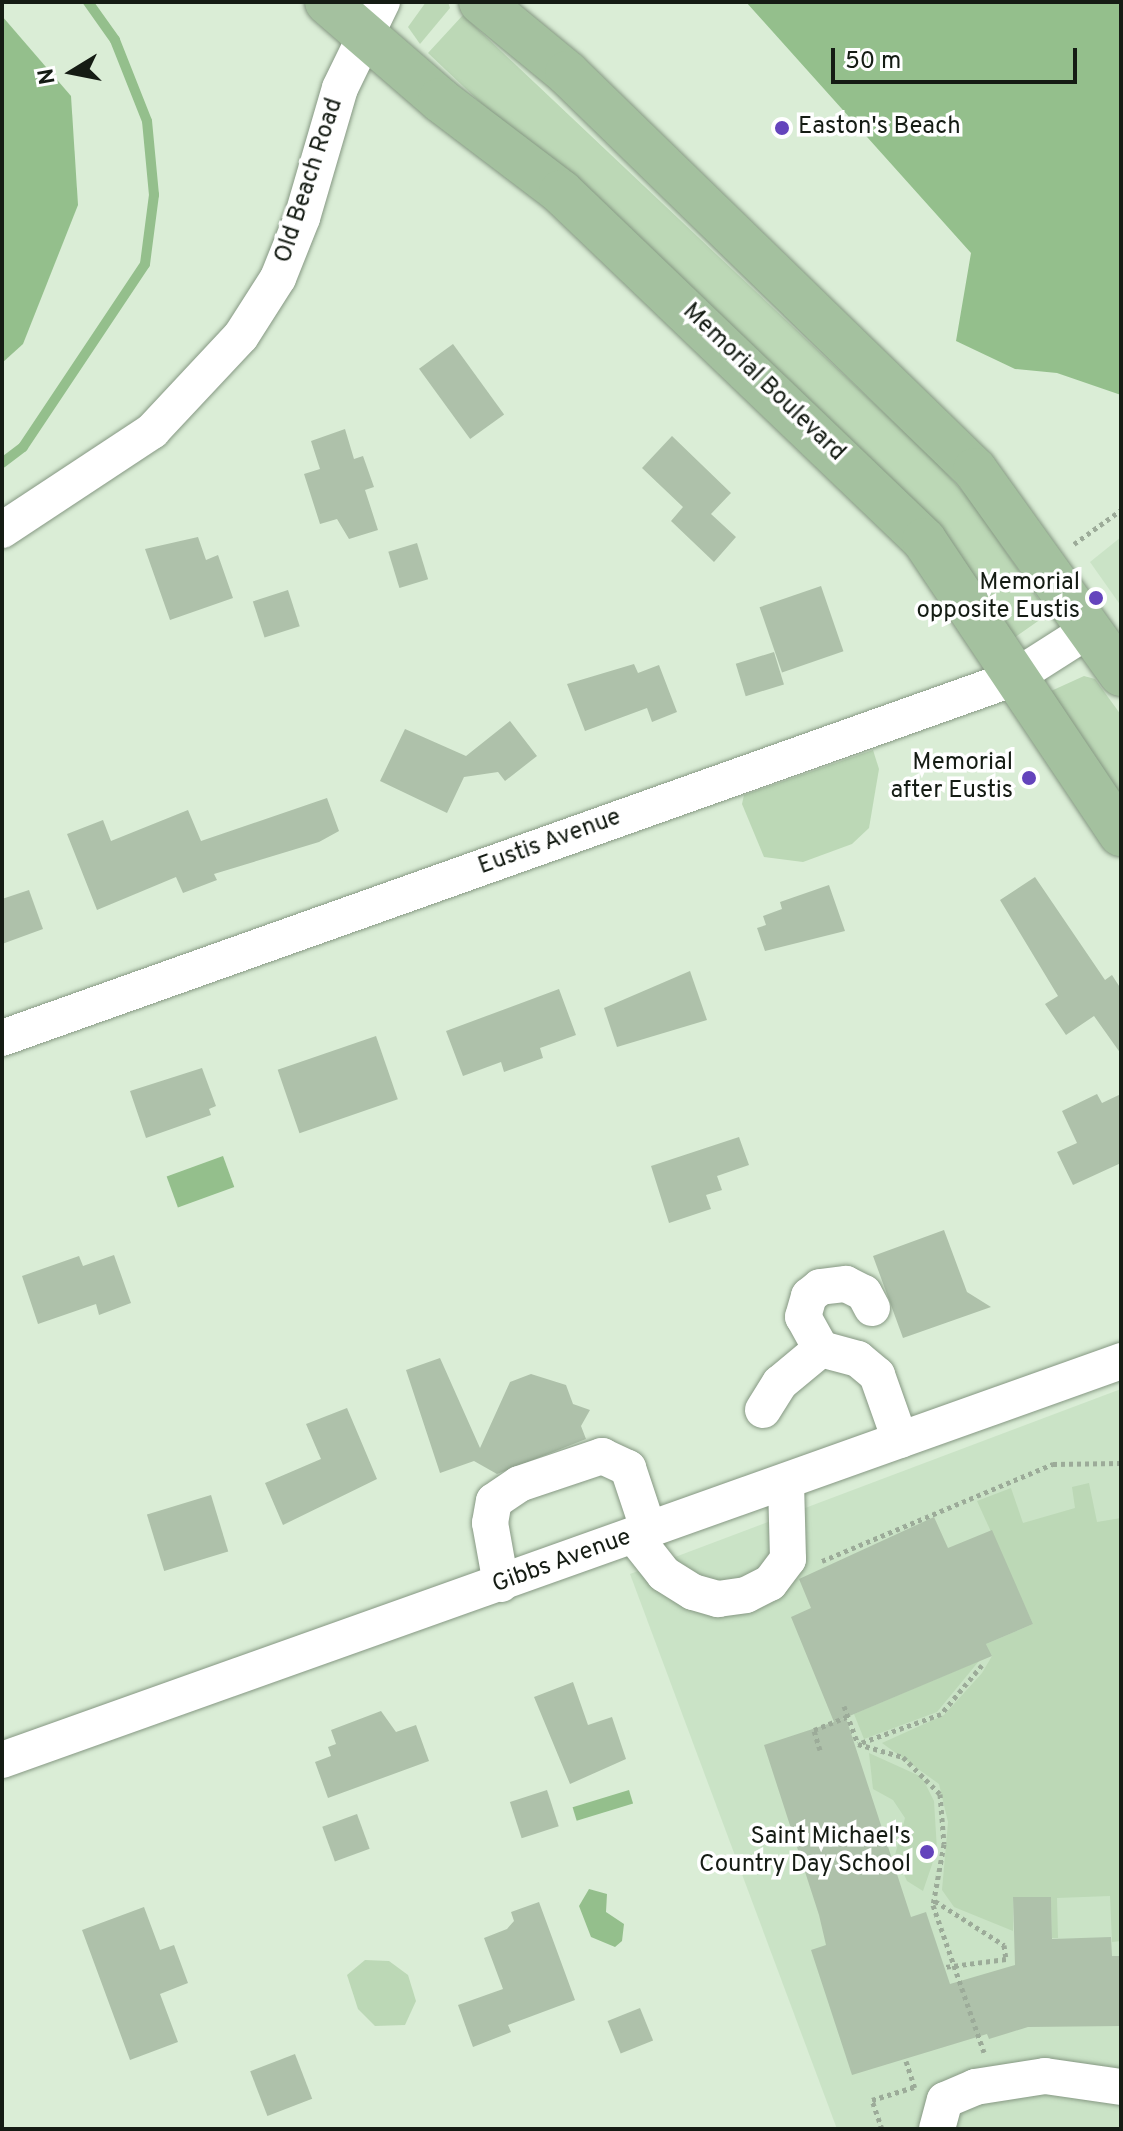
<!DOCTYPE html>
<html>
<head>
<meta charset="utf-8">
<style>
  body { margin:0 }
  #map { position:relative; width:1123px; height:2131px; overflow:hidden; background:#daedd6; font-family:Overpass,sans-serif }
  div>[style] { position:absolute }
  .built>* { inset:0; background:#cae3c6 }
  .green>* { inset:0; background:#bcd8b6 }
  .water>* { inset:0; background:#94bf8c; transform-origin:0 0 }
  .stream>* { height:10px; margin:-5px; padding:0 5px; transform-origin:5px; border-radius:5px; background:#94bf8c }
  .building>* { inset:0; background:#aec1aa; transform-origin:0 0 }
  .path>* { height:5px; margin-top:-2.5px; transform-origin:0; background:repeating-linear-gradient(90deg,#9cab99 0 4px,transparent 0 8px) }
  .roads { filter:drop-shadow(0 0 2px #869883) drop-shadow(0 0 2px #869883) }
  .minor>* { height:36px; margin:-18px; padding:0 18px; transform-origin:18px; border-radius:18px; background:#fff }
  .major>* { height:44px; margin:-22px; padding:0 22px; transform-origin:22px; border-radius:22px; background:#a4c19f }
  .dots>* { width:22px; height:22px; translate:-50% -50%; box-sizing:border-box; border:4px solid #fff; border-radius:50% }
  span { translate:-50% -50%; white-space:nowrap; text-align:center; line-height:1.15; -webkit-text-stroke:7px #fff; paint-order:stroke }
  .poi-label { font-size:24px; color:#151c14 }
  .left { translate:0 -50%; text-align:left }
  .right { translate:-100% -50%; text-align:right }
  .street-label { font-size:24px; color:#151c14 }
  .frame { position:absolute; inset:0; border:4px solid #151c14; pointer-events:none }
  .north { position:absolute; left:32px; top:32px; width:80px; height:80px; -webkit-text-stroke:6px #fff; paint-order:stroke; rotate:260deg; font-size:22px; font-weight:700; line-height:32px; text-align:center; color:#151c14 }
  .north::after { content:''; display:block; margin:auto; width:28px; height:36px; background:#151c14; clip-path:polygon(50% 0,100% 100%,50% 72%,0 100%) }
  .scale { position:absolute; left:831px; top:48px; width:246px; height:36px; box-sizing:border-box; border:4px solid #151c14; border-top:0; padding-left:10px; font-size:24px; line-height:28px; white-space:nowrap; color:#151c14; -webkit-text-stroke:6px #fff; paint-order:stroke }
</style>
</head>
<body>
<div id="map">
  <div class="built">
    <div style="clip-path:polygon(1121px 537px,1121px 606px,1090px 562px)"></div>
    <div style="clip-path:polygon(1121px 1389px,1121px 2129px,837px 2129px,630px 1574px)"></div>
  </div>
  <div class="green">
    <div style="clip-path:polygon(426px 2px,448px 2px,450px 8px,420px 44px,408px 27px)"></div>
    <div style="clip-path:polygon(463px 15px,933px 459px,969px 498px,1042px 604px,1041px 619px,1014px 638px,919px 517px,428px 53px)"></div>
    <div style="clip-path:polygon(1084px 676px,1095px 679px,1121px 715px,1121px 805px,1051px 691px)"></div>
    <div style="clip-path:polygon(873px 750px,879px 769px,869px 828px,852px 844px,803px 862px,764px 857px,742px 804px,744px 795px)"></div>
    <div style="clip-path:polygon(1089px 1483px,1097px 1522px,1121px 1518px,1121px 1941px,1112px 1942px,1110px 1896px,1057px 1898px,1058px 1938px,1052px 1938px,1051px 1897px,1013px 1898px,1013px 1931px,954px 1907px,942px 1890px,948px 1822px,939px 1784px,882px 1743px,944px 1715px,982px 1673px,992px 1656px,986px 1644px,1033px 1624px,977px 1501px,1011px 1488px,1023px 1523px,1075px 1508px,1072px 1487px)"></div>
    <div style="clip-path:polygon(979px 1661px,937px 1712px,864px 1739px,854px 1714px)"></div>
    <div style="clip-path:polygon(869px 1753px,922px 1777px,934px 1801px,937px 1850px,923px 1891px,907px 1881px,895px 1855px,905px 1818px,893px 1800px,873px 1789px)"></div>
    <div style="clip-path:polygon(365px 1960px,389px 1961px,408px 1975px,416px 2001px,405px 2025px,375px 2026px,358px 2009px,347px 1975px)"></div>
  </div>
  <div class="water">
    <div style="clip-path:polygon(746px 2px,1121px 2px,1121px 395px,1057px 373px,1015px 369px,956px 341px,971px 253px)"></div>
    <div style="clip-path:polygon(2px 16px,71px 96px,78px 205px,23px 344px,2px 363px)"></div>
    <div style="left:223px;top:1156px;width:33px;height:60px;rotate:70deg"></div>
    <div style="left:629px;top:1790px;width:14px;height:59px;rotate:73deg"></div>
    <div style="clip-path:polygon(589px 1889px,607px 1894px,606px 1912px,624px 1924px,622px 1941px,615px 1947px,591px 1937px,579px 1906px)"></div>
  </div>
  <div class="stream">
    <div style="left:2px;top:463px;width:26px;rotate:-37deg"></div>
    <div style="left:23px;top:447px;width:220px;rotate:-56.3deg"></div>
    <div style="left:145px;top:264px;width:70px;rotate:-82.6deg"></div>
    <div style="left:154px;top:195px;width:74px;rotate:-95.4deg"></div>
    <div style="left:147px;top:121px;width:87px;rotate:-111.6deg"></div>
    <div style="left:115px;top:40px;width:47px;rotate:-125.4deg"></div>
  </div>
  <div class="building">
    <div style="left:453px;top:344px;width:87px;height:42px;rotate:54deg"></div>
    <div style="clip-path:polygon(345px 429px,354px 459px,363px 456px,374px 487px,365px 490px,378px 530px,349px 539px,337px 519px,320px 524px,304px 474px,320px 469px,311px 441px)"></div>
    <div style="clip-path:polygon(672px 436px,731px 493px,711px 514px,736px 537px,714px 562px,671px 521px,683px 507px,642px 468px)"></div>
    <div style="clip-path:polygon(198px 537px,206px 560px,218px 555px,233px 598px,170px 620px,145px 549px)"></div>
    <div style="left:417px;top:543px;width:38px;height:30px;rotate:73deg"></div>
    <div style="left:821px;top:586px;width:69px;height:65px;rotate:71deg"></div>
    <div style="left:288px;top:590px;width:38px;height:37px;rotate:72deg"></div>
    <div style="left:774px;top:652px;width:34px;height:40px;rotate:73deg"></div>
    <div style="clip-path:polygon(634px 664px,638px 673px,659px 665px,677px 712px,652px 722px,647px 708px,585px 731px,567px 684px)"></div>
    <div style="clip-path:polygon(510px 721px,537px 756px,505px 781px,498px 772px,464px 777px,447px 813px,380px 781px,405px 729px,466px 756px)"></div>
    <div style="clip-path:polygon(327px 798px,339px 831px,319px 842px,214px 874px,217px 880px,183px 893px,176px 877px,97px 910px,67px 834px,103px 820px,111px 841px,188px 810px,201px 841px)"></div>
    <div style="clip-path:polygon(1035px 877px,1105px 980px,1112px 975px,1121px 989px,1121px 1054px,1094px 1016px,1066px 1035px,1045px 1004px,1058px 996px,1000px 900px)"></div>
    <div style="clip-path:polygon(829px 885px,845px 931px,765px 951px,757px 928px,766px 925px,763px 916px,782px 909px,780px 902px)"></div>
    <div style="clip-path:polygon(29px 890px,43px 929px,2px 944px,2px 899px)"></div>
    <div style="clip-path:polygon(690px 971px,707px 1020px,617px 1047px,604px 1008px)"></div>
    <div style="clip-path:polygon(559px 989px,576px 1035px,540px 1048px,543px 1058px,504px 1072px,501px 1062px,463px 1076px,446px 1031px)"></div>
    <div style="left:376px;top:1036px;width:67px;height:104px;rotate:71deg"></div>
    <div style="clip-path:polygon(202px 1068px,216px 1106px,209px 1109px,211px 1115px,146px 1138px,130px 1091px)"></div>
    <div style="clip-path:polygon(1097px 1094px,1102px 1103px,1121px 1094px,1121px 1163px,1073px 1185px,1057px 1152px,1077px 1143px,1062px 1111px)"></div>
    <div style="clip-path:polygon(739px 1137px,749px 1165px,717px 1176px,722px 1190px,706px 1195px,711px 1209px,669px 1223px,651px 1166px)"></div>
    <div style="clip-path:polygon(944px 1230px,967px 1292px,991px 1307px,903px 1338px,873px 1256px)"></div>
    <div style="clip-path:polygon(114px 1255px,131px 1303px,99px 1315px,96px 1304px,38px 1324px,22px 1276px,79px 1256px,83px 1266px)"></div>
    <div style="clip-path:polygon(440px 1358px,480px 1448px,510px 1382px,531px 1374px,566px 1385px,573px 1404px,590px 1410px,581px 1426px,586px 1439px,497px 1474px,474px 1461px,440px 1473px,406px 1370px)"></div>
    <div style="clip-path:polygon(347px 1408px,377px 1479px,283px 1525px,265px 1483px,321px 1459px,306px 1424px)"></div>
    <div style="left:211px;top:1495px;width:59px;height:67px;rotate:73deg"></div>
    <div style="clip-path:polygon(934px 1517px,948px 1548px,992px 1530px,1033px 1624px,986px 1644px,992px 1656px,840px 1720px,846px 1718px,911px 1917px,926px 1912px,950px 1984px,1015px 1965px,1013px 1897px,1051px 1897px,1052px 1939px,1111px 1937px,1112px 1956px,1121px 1956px,1121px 2026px,1028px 2027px,989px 2039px,987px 2034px,852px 2075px,811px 1950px,826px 1945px,819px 1915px,764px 1745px,834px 1722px,791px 1617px,811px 1608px,799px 1579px)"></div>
    <div style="clip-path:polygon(573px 1682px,588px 1725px,612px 1717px,626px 1759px,570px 1784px,534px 1697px)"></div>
    <div style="clip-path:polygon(381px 1711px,396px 1732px,416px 1725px,429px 1761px,328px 1798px,315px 1762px,331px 1756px,328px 1747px,336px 1744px,331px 1730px)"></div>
    <div style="left:547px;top:1790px;width:38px;height:39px;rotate:72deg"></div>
    <div style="left:357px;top:1814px;width:37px;height:37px;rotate:70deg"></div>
    <div style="clip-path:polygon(539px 1902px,575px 2000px,508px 2025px,511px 2032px,473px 2047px,458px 2005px,503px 1989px,484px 1938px,507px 1929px,514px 1921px,511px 1912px)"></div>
    <div style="clip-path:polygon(144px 1907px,160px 1950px,174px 1945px,188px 1983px,160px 1994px,178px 2042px,130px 2060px,82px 1930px)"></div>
    <div style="left:640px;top:2008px;width:35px;height:35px;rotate:68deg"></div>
    <div style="left:295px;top:2054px;width:48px;height:48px;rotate:69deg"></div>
  </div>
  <div class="path">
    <div style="left:1074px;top:544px;width:58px;rotate:-35.9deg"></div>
    <div style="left:822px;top:1561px;width:251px;rotate:-22.8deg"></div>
    <div style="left:1053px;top:1464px;width:68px;rotate:-0.8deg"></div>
    <div style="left:982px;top:1665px;width:64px;rotate:129.9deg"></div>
    <div style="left:941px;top:1714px;width:88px;rotate:160.1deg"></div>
    <div style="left:858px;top:1744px;width:47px;rotate:16.1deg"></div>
    <div style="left:903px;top:1757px;width:52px;rotate:45deg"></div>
    <div style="left:940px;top:1794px;width:50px;rotate:85.4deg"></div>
    <div style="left:944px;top:1844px;width:62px;rotate:100.2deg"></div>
    <div style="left:933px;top:1905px;width:156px;rotate:70.9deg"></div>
    <div style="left:844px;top:1706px;width:40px;rotate:69.8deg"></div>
    <div style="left:820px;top:1750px;width:21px;rotate:-107deg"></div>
    <div style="left:814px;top:1730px;width:35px;rotate:-22deg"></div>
    <div style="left:935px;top:1901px;width:82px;rotate:32.5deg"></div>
    <div style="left:1004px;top:1945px;width:14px;rotate:82deg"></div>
    <div style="left:1006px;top:1959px;width:63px;rotate:172.6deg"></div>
    <div style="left:906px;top:2061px;width:28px;rotate:72deg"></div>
    <div style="left:882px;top:2129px;width:31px;rotate:-109deg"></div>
    <div style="left:872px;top:2100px;width:44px;rotate:-17.2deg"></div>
  </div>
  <div class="roads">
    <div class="minor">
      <div style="left:2px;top:530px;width:180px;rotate:-33.4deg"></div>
      <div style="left:152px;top:431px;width:130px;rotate:-46.9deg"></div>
      <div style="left:241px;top:336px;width:69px;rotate:-57.5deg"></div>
      <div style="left:278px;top:278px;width:65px;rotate:-68.2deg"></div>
      <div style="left:302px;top:218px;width:135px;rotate:-73.7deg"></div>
      <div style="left:340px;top:88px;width:96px;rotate:-64deg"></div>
      <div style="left:2px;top:1038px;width:1072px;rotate:-19.57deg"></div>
      <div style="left:1012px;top:679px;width:91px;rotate:-32.5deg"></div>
      <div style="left:821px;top:1349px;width:37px;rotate:-119deg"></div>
      <div style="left:803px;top:1317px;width:22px;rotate:-74deg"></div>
      <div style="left:809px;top:1296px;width:14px;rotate:-39deg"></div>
      <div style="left:820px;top:1287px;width:26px;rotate:-7deg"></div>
      <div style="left:846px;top:1284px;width:20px;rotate:27deg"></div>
      <div style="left:864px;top:1293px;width:17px;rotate:62deg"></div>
      <div style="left:763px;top:1410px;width:32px;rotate:-58deg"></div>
      <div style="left:780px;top:1383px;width:53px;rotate:-39.7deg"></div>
      <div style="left:821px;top:1349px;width:38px;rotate:15deg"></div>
      <div style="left:858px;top:1359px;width:25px;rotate:40deg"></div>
      <div style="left:877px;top:1375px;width:69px;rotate:70.5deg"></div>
      <div style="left:634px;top:1536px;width:48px;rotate:51.7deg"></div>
      <div style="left:664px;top:1574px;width:34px;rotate:32deg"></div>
      <div style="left:693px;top:1592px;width:26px;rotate:16deg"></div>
      <div style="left:718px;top:1599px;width:28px;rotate:-8deg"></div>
      <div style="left:746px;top:1595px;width:27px;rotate:-27deg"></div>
      <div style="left:770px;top:1583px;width:30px;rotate:-53deg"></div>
      <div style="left:788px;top:1559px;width:77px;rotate:-91.5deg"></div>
      <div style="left:501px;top:1584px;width:62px;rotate:-100.2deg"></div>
      <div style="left:490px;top:1523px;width:22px;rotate:-80deg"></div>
      <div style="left:494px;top:1501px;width:30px;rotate:-34deg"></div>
      <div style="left:519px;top:1484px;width:88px;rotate:-18.6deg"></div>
      <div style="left:602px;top:1456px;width:29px;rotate:25deg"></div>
      <div style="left:628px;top:1468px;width:66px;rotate:71.6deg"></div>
      <div style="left:2px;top:1760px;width:1188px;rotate:-19.62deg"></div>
      <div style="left:937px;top:2129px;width:30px;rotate:-75deg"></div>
      <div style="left:945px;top:2100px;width:33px;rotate:-23deg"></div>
      <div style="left:975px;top:2087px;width:71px;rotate:-8.9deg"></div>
      <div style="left:1045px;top:2076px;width:77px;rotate:8.2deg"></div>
    </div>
    <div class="major">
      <div style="left:327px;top:2px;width:150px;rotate:40.9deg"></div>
      <div style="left:440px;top:100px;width:152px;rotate:37.2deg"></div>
      <div style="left:561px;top:192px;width:503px;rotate:43.79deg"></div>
      <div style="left:924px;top:540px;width:354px;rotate:56.2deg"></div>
      <div style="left:481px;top:2px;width:112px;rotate:39.5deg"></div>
      <div style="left:567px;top:73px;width:569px;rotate:44.22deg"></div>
      <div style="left:975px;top:470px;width:251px;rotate:54.4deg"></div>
    </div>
  </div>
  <div class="dots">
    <div style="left:782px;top:128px;background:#6444bc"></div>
    <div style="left:1096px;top:598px;background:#6444bc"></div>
    <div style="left:1029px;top:778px;background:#6444bc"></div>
    <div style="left:927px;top:1852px;background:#6444bc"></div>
  </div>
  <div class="poi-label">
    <span class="left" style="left:798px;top:128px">Easton's Beach</span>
    <span class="right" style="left:1080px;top:598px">Memorial<br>opposite Eustis</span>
    <span class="right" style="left:1013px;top:778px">Memorial<br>after Eustis</span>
    <span class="right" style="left:911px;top:1852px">Saint Michael's<br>Country Day School</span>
  </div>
  <div class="street-label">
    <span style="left:310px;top:181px;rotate:-72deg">Old Beach Road</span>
    <span style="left:763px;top:383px;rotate:44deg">Memorial Boulevard</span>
    <span style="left:550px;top:843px;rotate:-20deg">Eustis Avenue</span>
    <span style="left:562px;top:1562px;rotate:-20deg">Gibbs Avenue</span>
  </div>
  <div class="frame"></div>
  <div class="north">N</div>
  <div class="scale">50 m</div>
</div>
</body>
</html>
